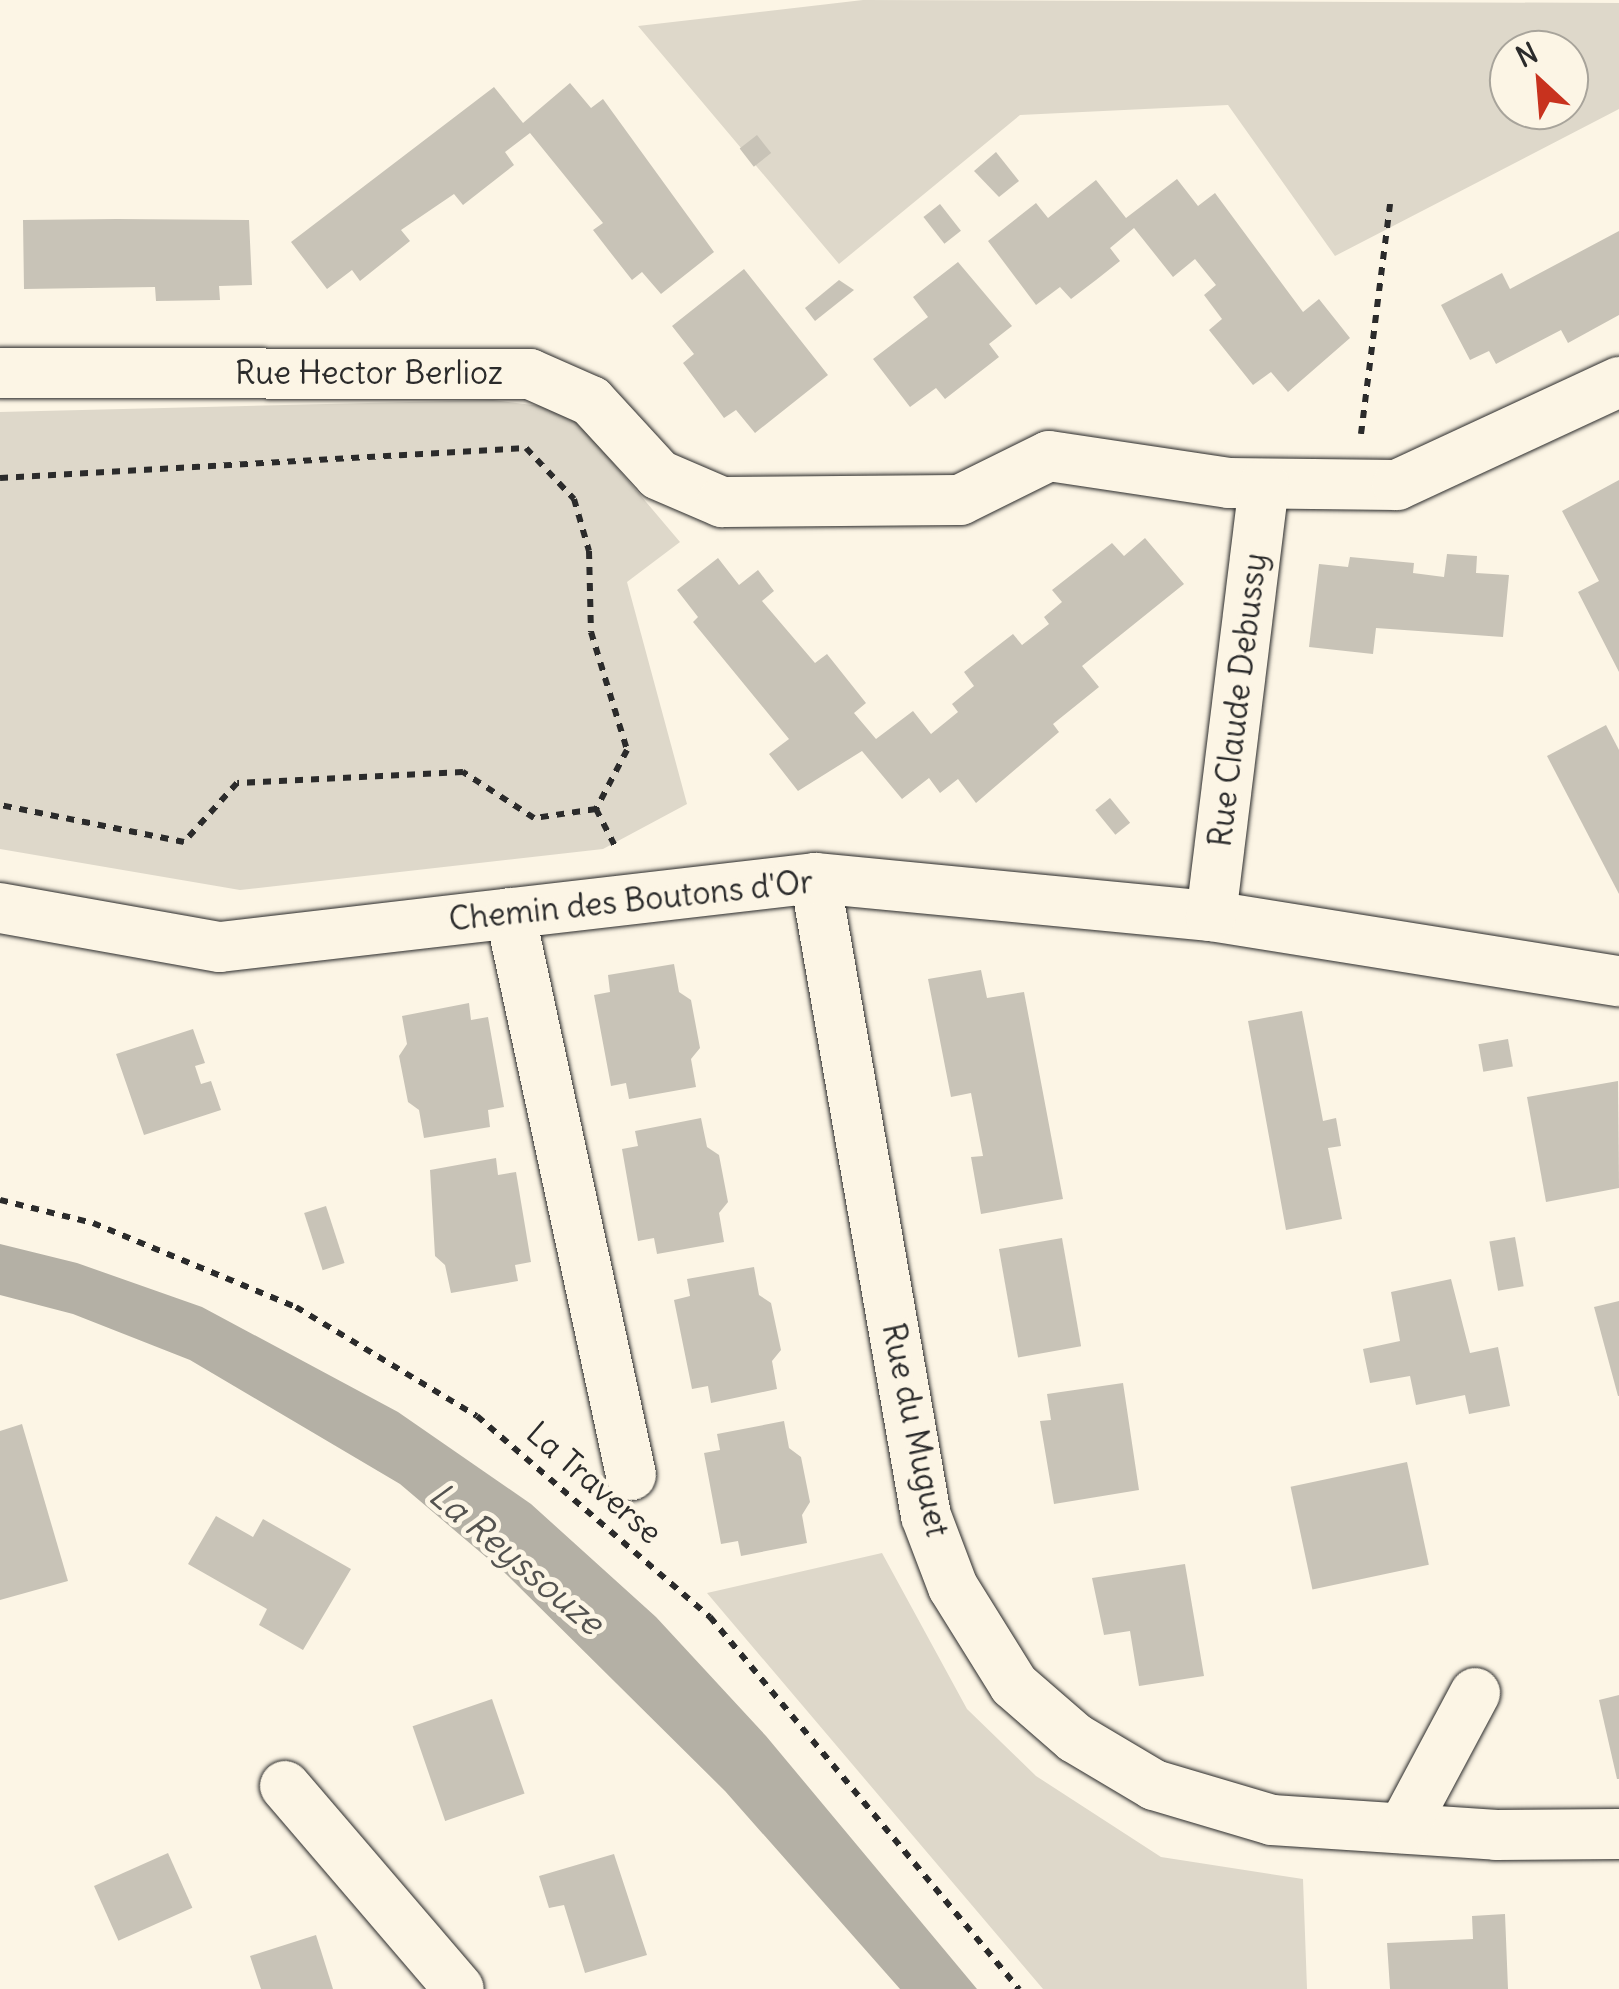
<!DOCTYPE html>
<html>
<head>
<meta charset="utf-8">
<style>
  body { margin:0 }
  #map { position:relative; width:1619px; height:1989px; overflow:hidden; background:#fcf5e5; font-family:Delius,sans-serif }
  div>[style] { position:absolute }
  .green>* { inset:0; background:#ded8ca }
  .water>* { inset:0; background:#b4b0a5 }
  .building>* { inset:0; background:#c8c3b7; transform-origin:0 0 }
  .path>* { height:6px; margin-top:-3px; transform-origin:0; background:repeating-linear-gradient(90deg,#2b2b2b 0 8px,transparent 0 16px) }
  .roads { filter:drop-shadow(0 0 2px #2b2b2b) drop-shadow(0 0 2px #2b2b2b) }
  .street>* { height:50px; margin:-25px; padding:0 25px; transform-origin:25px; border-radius:25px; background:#fcf5e5 }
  span { translate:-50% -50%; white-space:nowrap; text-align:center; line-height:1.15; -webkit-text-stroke:10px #fcf5e5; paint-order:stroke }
  .street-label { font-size:32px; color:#2b2b2b }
  .water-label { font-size:35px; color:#545350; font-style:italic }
  .north { position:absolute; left:1489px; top:30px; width:100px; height:100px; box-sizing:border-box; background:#fcf5e5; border:2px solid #a8a49b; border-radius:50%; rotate:334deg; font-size:28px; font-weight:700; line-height:40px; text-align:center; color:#2b2b2b }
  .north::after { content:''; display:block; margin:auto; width:35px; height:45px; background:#c8321e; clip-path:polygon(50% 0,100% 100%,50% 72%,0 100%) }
</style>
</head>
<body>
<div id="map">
  <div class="green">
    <div style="clip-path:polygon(evenodd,863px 0,1619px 3px,1619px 109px,1335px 256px,1228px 105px,1020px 115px,839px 264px,638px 26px,863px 0,1509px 50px,1569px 50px,1569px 110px,1509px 110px,1509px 50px)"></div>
    <div style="clip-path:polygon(493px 400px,541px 406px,580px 424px,680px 542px,627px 582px,687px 804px,603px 849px,240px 890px,0 849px,0 412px)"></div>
    <div style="clip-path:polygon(882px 1553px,967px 1709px,1036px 1776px,1161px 1857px,1303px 1879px,1307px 1989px,1043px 1989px,707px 1593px)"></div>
  </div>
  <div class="water">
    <div style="clip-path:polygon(0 1244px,77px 1263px,202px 1307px,398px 1412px,531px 1504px,656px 1617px,766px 1736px,977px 1989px,900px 1989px,725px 1791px,506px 1574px,400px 1484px,190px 1360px,73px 1314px,0 1295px)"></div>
  </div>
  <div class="building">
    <div style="clip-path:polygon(570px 83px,591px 108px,603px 99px,714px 252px,661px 294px,642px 272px,632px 280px,610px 252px,593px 230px,603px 223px,530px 133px,505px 152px,514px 165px,463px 205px,454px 194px,401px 230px,410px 241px,360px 281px,352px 270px,327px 289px,291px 242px,494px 87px,523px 123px)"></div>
    <div style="left:757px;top:135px;width:23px;height:22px;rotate:52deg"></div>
    <div style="clip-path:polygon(996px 152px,1019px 181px,999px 197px,974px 171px)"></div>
    <div style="clip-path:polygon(1177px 179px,1198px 206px,1215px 193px,1303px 312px,1319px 299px,1350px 338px,1288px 392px,1271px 372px,1253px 385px,1209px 330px,1222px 319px,1204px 295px,1216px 285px,1195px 259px,1173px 277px,1134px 228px,1110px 248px,1120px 261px,1096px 280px,1071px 299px,1060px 287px,1036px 305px,988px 241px,1036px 203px,1048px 218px,1096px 180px,1126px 218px)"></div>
    <div style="left:940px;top:204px;width:34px;height:21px;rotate:52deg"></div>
    <div style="clip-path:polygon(117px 219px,249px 220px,252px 285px,219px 286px,220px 300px,156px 301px,155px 287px,24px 289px,23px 220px)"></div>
    <div style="clip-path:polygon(1619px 231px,1619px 315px,1568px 343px,1561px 330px,1496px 364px,1489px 351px,1470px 360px,1441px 305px,1502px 273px,1510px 289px)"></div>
    <div style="clip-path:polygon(958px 262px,1012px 326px,989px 344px,999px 357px,945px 399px,936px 388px,910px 407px,873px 359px,928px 317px,913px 297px)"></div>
    <div style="clip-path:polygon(744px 269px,828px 375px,755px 433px,736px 410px,724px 418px,683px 363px,694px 354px,672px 326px)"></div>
    <div style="clip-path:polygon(839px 280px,854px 290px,815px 321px,805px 308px)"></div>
    <div style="clip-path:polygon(1619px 480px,1619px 672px,1578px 592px,1599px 581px,1562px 511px)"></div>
    <div style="clip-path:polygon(1145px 538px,1184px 584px,1082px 666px,1099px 687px,1053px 724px,1059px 732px,976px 803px,958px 779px,940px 793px,929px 778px,902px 799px,862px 751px,798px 791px,769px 754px,789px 739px,693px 622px,698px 617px,677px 590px,718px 558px,739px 585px,758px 570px,774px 591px,762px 601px,815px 663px,827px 654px,866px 703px,854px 713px,876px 739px,913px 711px,931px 734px,958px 712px,952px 704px,974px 686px,964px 672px,1013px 634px,1022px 645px,1049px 624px,1044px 617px,1062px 602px,1052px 590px,1112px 543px,1124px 556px)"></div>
    <div style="clip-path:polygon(1447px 554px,1477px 556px,1476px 573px,1509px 575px,1503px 637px,1376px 628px,1373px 654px,1309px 647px,1319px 564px,1348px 567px,1350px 557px,1414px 563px,1413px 573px,1444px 577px)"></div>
    <div style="clip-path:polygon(1606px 725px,1619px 750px,1619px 894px,1547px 756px)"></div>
    <div style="left:1110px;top:798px;width:32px;height:19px;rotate:51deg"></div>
    <div style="clip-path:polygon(674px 964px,679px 992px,691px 1000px,700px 1048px,691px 1059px,696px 1087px,629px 1099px,626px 1083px,611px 1086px,594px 995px,610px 992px,608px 975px)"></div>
    <div style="clip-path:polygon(981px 970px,987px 998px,1024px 992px,1063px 1199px,981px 1214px,971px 1157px,983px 1156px,971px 1093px,951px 1097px,928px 979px)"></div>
    <div style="clip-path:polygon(469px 1003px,471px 1020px,488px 1017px,504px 1107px,488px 1110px,490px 1127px,424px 1138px,419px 1110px,408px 1102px,399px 1056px,407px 1044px,402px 1016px)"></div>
    <div style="clip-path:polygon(1302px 1011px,1323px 1121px,1336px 1118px,1341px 1146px,1328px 1148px,1342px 1219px,1286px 1230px,1248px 1021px)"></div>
    <div style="clip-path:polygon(193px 1029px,205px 1063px,195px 1066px,201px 1084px,211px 1081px,221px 1110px,144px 1135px,116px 1054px)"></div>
    <div style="left:1508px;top:1039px;width:28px;height:30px;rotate:80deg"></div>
    <div style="clip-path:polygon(1618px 1081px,1619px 1188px,1546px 1202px,1527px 1097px)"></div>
    <div style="clip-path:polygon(701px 1118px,707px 1147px,719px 1155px,728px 1202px,719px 1213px,724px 1242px,657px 1254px,654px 1238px,638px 1241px,622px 1149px,638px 1146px,635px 1131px)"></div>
    <div style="clip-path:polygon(496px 1158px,498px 1175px,516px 1172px,531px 1262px,515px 1265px,518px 1281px,451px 1293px,445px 1265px,435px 1256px,430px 1170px)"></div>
    <div style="left:326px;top:1206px;width:60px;height:23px;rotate:72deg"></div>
    <div style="left:1515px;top:1237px;width:50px;height:26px;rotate:80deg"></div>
    <div style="left:1062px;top:1238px;width:110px;height:64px;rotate:80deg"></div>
    <div style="clip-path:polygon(754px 1267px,759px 1295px,771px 1303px,781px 1350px,772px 1361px,777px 1389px,711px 1403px,708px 1386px,692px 1389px,674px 1300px,690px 1296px,687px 1279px)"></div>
    <div style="clip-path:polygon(1451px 1279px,1470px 1353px,1498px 1347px,1510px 1406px,1469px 1414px,1465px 1395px,1416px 1405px,1410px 1376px,1370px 1383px,1363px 1349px,1400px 1341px,1391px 1292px)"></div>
    <div style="clip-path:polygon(1619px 1301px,1619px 1396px,1618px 1396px,1594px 1307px)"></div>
    <div style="clip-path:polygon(1123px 1383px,1139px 1490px,1054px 1504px,1040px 1421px,1051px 1420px,1047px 1394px)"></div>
    <div style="clip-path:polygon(784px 1421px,789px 1448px,801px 1457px,810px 1502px,802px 1515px,807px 1543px,741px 1556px,738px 1541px,721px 1544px,704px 1453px,720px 1450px,717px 1434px)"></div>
    <div style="clip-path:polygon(22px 1424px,68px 1581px,0 1600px,0 1431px)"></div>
    <div style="left:1407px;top:1462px;width:105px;height:119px;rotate:78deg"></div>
    <div style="clip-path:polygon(216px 1516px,253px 1537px,263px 1519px,351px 1569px,303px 1650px,259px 1625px,267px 1609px,188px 1564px)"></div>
    <div style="clip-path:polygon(1185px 1564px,1204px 1676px,1139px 1686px,1130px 1631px,1104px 1635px,1092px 1578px)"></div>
    <div style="clip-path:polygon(1619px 1695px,1619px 1779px,1617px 1779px,1599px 1700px)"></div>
    <div style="left:492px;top:1699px;width:100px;height:84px;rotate:71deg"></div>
    <div style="left:168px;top:1853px;width:60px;height:81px;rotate:66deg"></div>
    <div style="clip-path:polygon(614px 1854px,647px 1955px,585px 1973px,564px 1905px,549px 1908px,539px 1876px)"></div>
    <div style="clip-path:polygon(1505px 1914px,1508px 1989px,1390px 1989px,1387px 1943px,1473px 1939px,1472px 1916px)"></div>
    <div style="clip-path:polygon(316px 1935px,333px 1989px,261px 1989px,250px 1956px)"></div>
  </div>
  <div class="path">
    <div style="left:1361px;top:434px;width:232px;rotate:-82.8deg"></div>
    <div style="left:0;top:478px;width:527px;rotate:-3.26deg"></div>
    <div style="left:526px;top:448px;width:70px;rotate:46.7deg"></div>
    <div style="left:574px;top:499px;width:54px;rotate:73.9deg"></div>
    <div style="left:589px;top:551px;width:81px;rotate:88.6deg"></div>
    <div style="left:591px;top:632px;width:123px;rotate:73deg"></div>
    <div style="left:627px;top:750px;width:67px;rotate:117.7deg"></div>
    <div style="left:596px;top:809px;width:63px;rotate:171.7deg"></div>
    <div style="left:534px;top:818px;width:85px;rotate:-147.1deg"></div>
    <div style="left:463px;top:772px;width:226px;rotate:177.2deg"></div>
    <div style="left:237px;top:783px;width:79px;rotate:131.9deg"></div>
    <div style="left:184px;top:842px;width:188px;rotate:-168.6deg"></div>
    <div style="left:596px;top:809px;width:44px;rotate:62.9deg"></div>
    <div style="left:0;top:1200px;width:96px;rotate:13.9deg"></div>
    <div style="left:93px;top:1223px;width:220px;rotate:22.5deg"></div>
    <div style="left:296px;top:1307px;width:211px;rotate:31.1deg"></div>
    <div style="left:477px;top:1416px;width:308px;rotate:40.8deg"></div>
    <div style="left:710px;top:1617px;width:484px;rotate:50.3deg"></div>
  </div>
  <div class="roads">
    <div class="street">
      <div style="left:0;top:373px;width:530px;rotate:0.11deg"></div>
      <div style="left:530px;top:374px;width:67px;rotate:23.9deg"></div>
      <div style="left:591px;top:401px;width:100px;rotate:47.4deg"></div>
      <div style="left:659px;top:475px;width:69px;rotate:23.2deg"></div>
      <div style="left:722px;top:502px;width:238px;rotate:-0.5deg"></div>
      <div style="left:960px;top:500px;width:99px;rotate:-26.3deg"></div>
      <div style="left:1049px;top:456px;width:182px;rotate:8.5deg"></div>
      <div style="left:1229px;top:483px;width:168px;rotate:0.7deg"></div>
      <div style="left:1397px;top:485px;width:245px;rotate:-24.9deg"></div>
      <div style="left:815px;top:878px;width:648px;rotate:80.13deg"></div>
      <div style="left:926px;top:1516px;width:76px;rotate:69.2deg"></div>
      <div style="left:953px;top:1587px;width:115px;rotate:58.1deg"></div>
      <div style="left:1014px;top:1685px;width:81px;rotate:41deg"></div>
      <div style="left:1075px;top:1738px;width:92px;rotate:30.7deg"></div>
      <div style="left:1154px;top:1785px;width:123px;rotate:16.5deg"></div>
      <div style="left:1272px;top:1820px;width:225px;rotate:3.8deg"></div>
      <div style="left:1496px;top:1835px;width:123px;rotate:-0.5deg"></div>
      <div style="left:0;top:908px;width:223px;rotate:10.1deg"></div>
      <div style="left:220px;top:947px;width:599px;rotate:-6.61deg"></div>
      <div style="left:815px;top:878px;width:398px;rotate:5.5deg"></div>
      <div style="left:1211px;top:916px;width:413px;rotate:9.1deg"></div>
      <div style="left:510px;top:913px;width:575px;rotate:77.85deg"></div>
      <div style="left:1211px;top:916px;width:435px;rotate:-83deg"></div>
      <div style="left:285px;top:1786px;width:267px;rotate:49.4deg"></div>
      <div style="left:1403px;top:1828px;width:153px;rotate:-61.9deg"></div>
    </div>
  </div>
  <div class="street-label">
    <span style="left:369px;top:373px">Rue Hector Berlioz</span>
    <span style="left:1238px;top:700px;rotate:-83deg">Rue Claude Debussy</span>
    <span style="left:631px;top:901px;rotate:-6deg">Chemin des Boutons d'Or</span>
    <span style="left:915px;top:1430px;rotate:78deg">Rue du Muguet</span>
    <span style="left:594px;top:1483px;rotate:41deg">La Traverse</span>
  </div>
  <div class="water-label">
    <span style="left:517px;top:1558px;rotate:40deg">La Reyssouze</span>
  </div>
  <div class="north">N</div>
</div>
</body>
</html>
